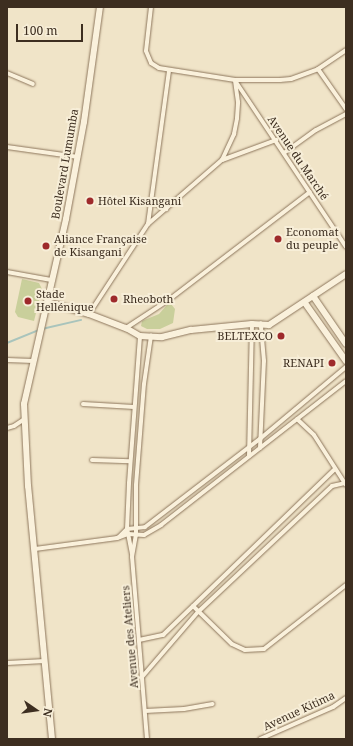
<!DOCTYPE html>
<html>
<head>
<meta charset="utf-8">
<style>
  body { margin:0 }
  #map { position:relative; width:353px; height:746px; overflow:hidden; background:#f0e4c8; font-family:"Noto Serif",serif }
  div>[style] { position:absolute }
  .green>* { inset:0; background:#c9cf9b }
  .stream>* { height:1.5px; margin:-0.75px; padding:0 0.75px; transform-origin:0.75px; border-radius:0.75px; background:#a9c4bc }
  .roads { filter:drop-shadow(0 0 1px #8d765c) drop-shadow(0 0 1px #8d765c) }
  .street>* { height:4px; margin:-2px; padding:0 2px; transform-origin:2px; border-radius:2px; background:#faf1dc }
  .secondary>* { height:6px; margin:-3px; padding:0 3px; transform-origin:3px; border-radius:3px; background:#faf1dc }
  .dots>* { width:11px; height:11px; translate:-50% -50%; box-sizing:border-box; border:2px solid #f7eed8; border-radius:50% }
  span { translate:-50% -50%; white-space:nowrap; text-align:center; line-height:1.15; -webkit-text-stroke:4px #f7eed8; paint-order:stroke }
  .street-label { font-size:11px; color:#3d2e20 }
  .poi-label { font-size:11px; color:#3d2e20 }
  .left { translate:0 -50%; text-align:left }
  .right { translate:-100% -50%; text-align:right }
  .frame { position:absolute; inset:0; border:8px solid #3d2e20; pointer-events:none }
  .north { position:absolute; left:16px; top:690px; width:40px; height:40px; -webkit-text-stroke:3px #f7eed8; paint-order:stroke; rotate:103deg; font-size:11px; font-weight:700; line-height:16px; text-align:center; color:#3d2e20 }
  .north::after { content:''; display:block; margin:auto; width:14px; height:18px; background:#3d2e20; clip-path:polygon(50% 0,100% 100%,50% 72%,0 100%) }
  .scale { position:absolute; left:16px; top:24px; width:67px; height:18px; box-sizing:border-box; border:2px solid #3d2e20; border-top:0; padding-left:5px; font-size:12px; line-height:14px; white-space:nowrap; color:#3d2e20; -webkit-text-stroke:3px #f7eed8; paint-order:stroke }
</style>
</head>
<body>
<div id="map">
  <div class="green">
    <div style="clip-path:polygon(22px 279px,39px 283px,42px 289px,34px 321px,18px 317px,15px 312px)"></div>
    <div style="clip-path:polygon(171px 304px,175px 309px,173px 323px,160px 329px,147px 329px,141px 326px,142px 321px,159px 314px,167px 305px)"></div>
  </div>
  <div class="stream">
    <div style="left:42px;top:329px;width:40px;rotate:-13deg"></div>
    <div style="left:7px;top:343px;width:35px;rotate:-22deg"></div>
  </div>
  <div class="roads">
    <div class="street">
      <div style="left:151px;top:7px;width:44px;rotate:96.5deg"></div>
      <div style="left:146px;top:51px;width:13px;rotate:67deg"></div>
      <div style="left:151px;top:63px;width:9px;rotate:32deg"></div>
      <div style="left:159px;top:68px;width:77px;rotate:9deg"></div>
      <div style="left:235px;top:80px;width:45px"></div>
      <div style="left:280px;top:80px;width:11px;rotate:-5deg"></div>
      <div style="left:291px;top:79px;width:29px;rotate:-20deg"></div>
      <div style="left:318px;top:69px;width:34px;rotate:-34deg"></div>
      <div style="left:318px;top:69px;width:49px;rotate:55deg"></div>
      <div style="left:7px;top:73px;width:28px;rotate:23deg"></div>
      <div style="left:236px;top:82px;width:198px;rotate:56.3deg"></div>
      <div style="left:7px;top:147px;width:72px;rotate:8deg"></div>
      <div style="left:284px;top:153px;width:39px;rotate:-36deg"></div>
      <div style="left:316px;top:130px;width:34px;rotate:-28deg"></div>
      <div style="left:222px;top:160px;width:58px;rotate:-20.3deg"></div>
      <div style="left:151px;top:202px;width:17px;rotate:25deg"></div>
      <div style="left:148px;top:224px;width:154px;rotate:-82.2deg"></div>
      <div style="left:7px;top:272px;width:45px;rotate:10.3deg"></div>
      <div style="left:89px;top:314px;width:108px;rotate:-56.8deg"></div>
      <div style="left:148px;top:224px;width:98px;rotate:-40.9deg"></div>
      <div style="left:222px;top:160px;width:29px;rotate:-65deg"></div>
      <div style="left:234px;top:134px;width:16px;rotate:-79deg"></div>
      <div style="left:237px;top:118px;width:16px;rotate:-86deg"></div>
      <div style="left:238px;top:102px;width:22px;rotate:-98deg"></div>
      <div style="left:126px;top:328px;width:53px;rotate:-33.4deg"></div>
      <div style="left:170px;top:299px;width:176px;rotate:-37.4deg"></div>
      <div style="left:7px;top:360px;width:26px;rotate:2deg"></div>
      <div style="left:83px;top:404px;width:51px;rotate:3.4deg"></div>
      <div style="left:297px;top:419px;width:23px;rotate:43deg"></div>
      <div style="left:314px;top:435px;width:59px;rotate:57.4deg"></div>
      <div style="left:7px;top:428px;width:7px;rotate:-16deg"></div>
      <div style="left:14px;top:426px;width:11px;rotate:-34deg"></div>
      <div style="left:260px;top:448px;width:87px;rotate:-87.4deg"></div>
      <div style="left:264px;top:361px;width:38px;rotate:-95deg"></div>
      <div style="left:249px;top:456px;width:132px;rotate:-88.7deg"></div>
      <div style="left:92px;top:460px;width:38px;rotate:2deg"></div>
      <div style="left:119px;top:537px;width:11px;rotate:-45deg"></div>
      <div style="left:127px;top:529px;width:18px;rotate:-6deg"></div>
      <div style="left:145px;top:527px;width:146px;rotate:-37.5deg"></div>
      <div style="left:261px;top:438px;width:111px;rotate:-39.9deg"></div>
      <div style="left:35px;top:549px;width:83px;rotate:-7.6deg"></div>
      <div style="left:117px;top:538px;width:12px;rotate:-20deg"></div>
      <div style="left:128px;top:534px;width:16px;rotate:4deg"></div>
      <div style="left:144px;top:535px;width:20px;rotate:-30deg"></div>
      <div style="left:161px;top:525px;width:234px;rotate:-37.9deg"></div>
      <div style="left:132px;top:554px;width:25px;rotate:-101deg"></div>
      <div style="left:127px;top:529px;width:46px;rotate:-87.5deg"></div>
      <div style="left:129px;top:483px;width:147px;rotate:-85.7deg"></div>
      <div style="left:193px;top:606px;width:54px;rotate:44.3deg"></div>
      <div style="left:232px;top:644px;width:14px;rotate:25deg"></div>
      <div style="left:245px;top:650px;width:19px;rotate:-3deg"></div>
      <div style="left:264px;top:649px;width:104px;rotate:-38deg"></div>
      <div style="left:139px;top:640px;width:25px;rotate:-12deg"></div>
      <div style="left:163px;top:635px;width:239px;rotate:-44deg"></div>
      <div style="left:7px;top:663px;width:38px;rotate:-3deg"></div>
      <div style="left:142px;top:677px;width:86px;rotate:-49.3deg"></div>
      <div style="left:198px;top:612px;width:184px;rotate:-43.2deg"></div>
      <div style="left:332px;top:486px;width:13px;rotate:-13deg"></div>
      <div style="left:145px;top:711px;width:39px;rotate:-3deg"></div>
      <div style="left:184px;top:709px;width:29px;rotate:-10deg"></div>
      <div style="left:147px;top:739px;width:183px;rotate:-94.7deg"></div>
      <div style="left:132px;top:557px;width:22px;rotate:-80deg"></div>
      <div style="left:136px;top:535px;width:50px;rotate:-90deg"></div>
      <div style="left:136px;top:485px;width:101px;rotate:-85.5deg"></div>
      <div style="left:144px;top:384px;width:49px;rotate:-81.7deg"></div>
      <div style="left:260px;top:739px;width:80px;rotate:-23.7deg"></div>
      <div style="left:333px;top:707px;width:16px;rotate:-35deg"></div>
    </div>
    <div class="secondary">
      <div style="left:313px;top:296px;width:58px;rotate:55.5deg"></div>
      <div style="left:47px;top:302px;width:44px;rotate:15.9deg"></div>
      <div style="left:89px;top:314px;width:40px;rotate:21deg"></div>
      <div style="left:126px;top:328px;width:16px;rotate:30deg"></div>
      <div style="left:140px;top:336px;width:22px;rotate:3deg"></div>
      <div style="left:162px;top:337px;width:30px;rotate:-14deg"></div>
      <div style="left:191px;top:330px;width:61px;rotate:-5.6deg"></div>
      <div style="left:252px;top:324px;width:17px;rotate:3deg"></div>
      <div style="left:269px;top:325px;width:92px;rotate:-33.5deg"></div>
      <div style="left:305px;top:303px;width:71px;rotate:54.7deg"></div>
      <div style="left:52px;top:739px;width:254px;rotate:-95.4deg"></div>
      <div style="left:28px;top:486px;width:82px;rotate:-92.8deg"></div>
      <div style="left:24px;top:404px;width:190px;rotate:-77.2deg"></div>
      <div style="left:66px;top:219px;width:99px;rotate:-79.5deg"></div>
      <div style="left:84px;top:122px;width:116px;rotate:-82.1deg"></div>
    </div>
  </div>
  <div class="dots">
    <div style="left:90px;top:201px;background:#9e2a2b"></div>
    <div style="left:278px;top:239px;background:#9e2a2b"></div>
    <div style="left:46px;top:246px;background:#9e2a2b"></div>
    <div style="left:114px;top:299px;background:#9e2a2b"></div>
    <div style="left:28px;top:301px;background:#9e2a2b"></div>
    <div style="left:281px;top:336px;background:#9e2a2b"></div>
    <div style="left:332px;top:363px;background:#9e2a2b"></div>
  </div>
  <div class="street-label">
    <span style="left:298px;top:158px;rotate:56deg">Avenue du Marché</span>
    <span style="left:65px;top:164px;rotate:-80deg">Boulevard Lumumba</span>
    <span style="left:130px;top:637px;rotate:-95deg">Avenue des Ateliers</span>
    <span style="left:299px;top:711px;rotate:-25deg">Avenue Kitima</span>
  </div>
  <div class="poi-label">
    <span class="left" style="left:98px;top:201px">Hôtel Kisangani</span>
    <span class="left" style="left:286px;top:239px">Economat<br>du peuple</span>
    <span class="left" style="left:54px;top:246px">Aliance Française<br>de Kisangani</span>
    <span class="left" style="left:36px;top:301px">Stade<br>Hellénique</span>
    <span class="left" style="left:123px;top:299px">Rheoboth</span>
    <span class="right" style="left:273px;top:336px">BELTEXCO</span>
    <span class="right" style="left:324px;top:363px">RENAPI</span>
  </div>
  <div class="frame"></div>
  <div class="north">N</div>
  <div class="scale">100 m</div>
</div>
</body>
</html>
